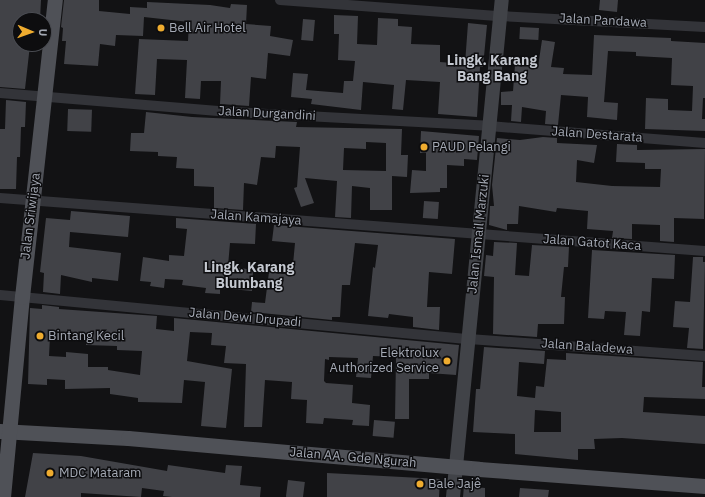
<!DOCTYPE html>
<html>
<head>
<meta charset="utf-8">
<style>
  body { margin:0 }
  #map { position:relative; width:705px; height:497px; overflow:hidden; background:#121214; font-family:"IBM Plex Sans",sans-serif }
  div>[style] { position:absolute }
  .building>* { inset:0; background:#414247; transform-origin:0 0 }
  .street>* { height:10px; margin:-5px; padding:0 5px; transform-origin:5px; border-radius:5px; background:#333439 }
  .secondary>* { height:14px; margin:-7px; padding:0 7px; transform-origin:7px; border-radius:7px; background:#414348 }
  .primary>* { height:15px; margin:-7.5px; padding:0 7.5px; transform-origin:7.5px; border-radius:7.5px; background:#4f5157 }
  .dots>* { width:11px; height:11px; translate:-50% -50%; box-sizing:border-box; border:2px solid #0d0d0f; border-radius:50% }
  span { translate:-50% -50%; white-space:nowrap; text-align:center; line-height:1.15; -webkit-text-stroke:3px #0d0d0f; paint-order:stroke }
  .street-label { font-size:13px; color:#a4a9b4 }
  .poi-label { font-size:13px; color:#a4a9b4 }
  .left { translate:0 -50%; text-align:left }
  .right { translate:-100% -50%; text-align:right }
  .neighbourhood-label { font-size:14px; color:#c4c8d0; font-weight:700 }
  .north { position:absolute; left:12px; top:12px; width:40px; height:40px; box-sizing:border-box; background:#0d0d0f; border:1px solid #494b51; border-radius:50%; rotate:92deg; font-size:11px; font-weight:700; line-height:16px; text-align:center; color:#a4a9b4 }
  .north::after { content:''; display:block; margin:auto; width:14px; height:18px; background:#efac2f; clip-path:polygon(50% 0,100% 100%,50% 72%,0 100%) }
</style>
</head>
<body>
<div id="map">
  <div class="building">
    <div style="clip-path:polygon(0 0,41px 0,40px 20px,20px 20px,20px 44px,30px 45px,25px 89px,0 87px)"></div>
    <div style="clip-path:polygon(64px 0,99px 0,99px 11px,130px 14px,130px 7px,147px 8px,147px 2px,210px 5px,230px 8px,231px 4px,247px 5px,246px 24px,271px 26px,270px 36px,293px 40px,290px 56px,268px 53px,266px 79px,251px 77px,249px 106px,220px 104px,221px 81px,201px 81px,200px 99px,185px 98px,187px 60px,157px 59px,155px 95px,135px 94px,139px 39px,188px 41px,189px 22px,144px 17px,143px 36px,116px 35px,115px 46px,100px 44px,98px 66px,64px 64px,66px 41px,62px 41px,63px 28px,61px 27px)"></div>
    <div style="clip-path:polygon(600px 0,618px 0,617px 12px,599px 10px)"></div>
    <div style="clip-path:polygon(334px 15px,358px 16px,357px 44px,377px 45px,378px 18px,398px 19px,398px 26px,412px 27px,411px 44px,440px 45px,440px 62px,465px 64px,468px 23px,487px 25px,483px 67px,480px 67px,477px 117px,438px 114px,440px 82px,406px 80px,403px 110px,392px 109px,394px 85px,363px 82px,361px 110px,311px 104px,312px 99px,291px 97px,293px 73px,308px 74px,306px 90px,343px 93px,344px 81px,353px 81px,355px 61px,338px 60px,339px 34px,334px 34px)"></div>
    <div style="left:303px;top:19px;width:12px;height:21px;rotate:5deg"></div>
    <div style="left:520px;top:27px;width:19px;height:12px;rotate:3deg"></div>
    <div style="clip-path:polygon(594px 35px,671px 38px,671px 41px,705px 43px,705px 98px,703px 98px,702px 119px,705px 119px,705px 131px,645px 129px,646px 98px,668px 99px,668px 110px,692px 111px,693px 86px,671px 85px,672px 58px,636px 56px,636px 52px,608px 51px,604px 102px,618px 103px,617px 120px,587px 117px,588px 97px,561px 95px,558px 125px,545px 124px,546px 111px,522px 107px,521px 122px,511px 121px,512px 105px,501px 105px,501px 92px,513px 91px,515px 65px,538px 67px,542px 40px,555px 42px,551px 67px,564px 68px,563px 74px,592px 75px)"></div>
    <div style="clip-path:polygon(6px 100px,26px 102px,25px 127px,21px 127px,20px 157px,17px 157px,16px 189px,0 189px,0 129px,5px 129px)"></div>
    <div style="left:68px;top:109px;width:24px;height:22px;rotate:2deg"></div>
    <div style="clip-path:polygon(evenodd,146px 112px,192px 117px,297px 122px,296px 127px,402px 129px,401px 155px,408px 155px,407px 177px,392px 176px,392px 210px,370px 210px,370px 188px,352px 186px,351px 218px,335px 217px,337px 181px,305px 178px,314px 203px,301px 207px,294px 188px,297px 187px,300px 147px,276px 146px,275px 158px,261px 157px,257px 185px,244px 183px,243px 210px,214px 208px,214px 187px,194px 186px,194px 169px,176px 168px,177px 157px,158px 156px,158px 152px,130px 151px,131px 133px,144px 133px,146px 112px,366px 142px,386px 143px,386px 171px,343px 170px,344px 148px,366px 149px,366px 142px)"></div>
    <div style="clip-path:polygon(421px 131px,479px 136px,477px 160px,464px 159px,464px 166px,447px 165px,447px 188px,440px 188px,440px 192px,410px 193px,412px 170px,426px 171px,426px 153px,420px 153px)"></div>
    <div style="clip-path:polygon(543px 137px,557px 138px,557px 143px,597px 145px,594px 163px,577px 160px,576px 182px,612px 186px,660px 187px,661px 169px,645px 169px,645px 163px,616px 162px,617px 144px,637px 145px,637px 150px,705px 149px,704px 219px,674px 218px,674px 242px,660px 241px,660px 225px,632px 224px,632px 239px,612px 238px,613px 231px,587px 229px,588px 211px,557px 208px,556px 212px,519px 206px,518px 224px,507px 224px,507px 230px,489px 225px,490px 206px,494px 206px,492px 185px,497px 138px,520px 140px)"></div>
    <div style="left:424px;top:201px;width:15px;height:17px;rotate:4deg"></div>
    <div style="clip-path:polygon(71px 211px,130px 216px,128px 237px,70px 232px,69px 247px,121px 253px,118px 281px,92px 278px,92px 282px,61px 275px,60px 294px,43px 292px,44px 273px,40px 272px,46px 218px,70px 220px)"></div>
    <div style="clip-path:polygon(176px 218px,256px 224px,255px 244px,230px 243px,228px 266px,253px 270px,252px 291px,220px 288px,220px 294px,205px 293px,206px 288px,182px 285px,183px 280px,165px 279px,164px 288px,150px 286px,151px 282px,140px 281px,143px 257px,169px 261px,169px 255px,184px 256px,187px 229px,176px 228px)"></div>
    <div style="clip-path:polygon(274px 225px,455px 239px,452px 274px,429px 272px,427px 307px,440px 307px,439px 330px,413px 327px,413px 317px,389px 314px,388px 318px,368px 316px,373px 267px,375px 268px,378px 245px,355px 243px,350px 285px,342px 285px,340px 317px,332px 317px,332px 320px,251px 312px,252px 302px,265px 303px,269px 272px,292px 275px,295px 243px,272px 241px)"></div>
    <div style="clip-path:polygon(494px 242px,517px 243px,515px 275px,529px 276px,532px 245px,569px 247px,568px 267px,564px 267px,561px 297px,565px 297px,564px 324px,538px 324px,537px 337px,493px 334px,494px 277px,484px 276px,486px 255px,493px 256px)"></div>
    <div style="clip-path:polygon(592px 250px,675px 255px,674px 279px,652px 278px,650px 312px,642px 311px,640px 336px,624px 335px,626px 312px,605px 311px,604px 319px,588px 318px)"></div>
    <div style="clip-path:polygon(693px 257px,703px 257px,703px 262px,705px 262px,703px 349px,687px 348px,689px 328px,673px 327px,675px 301px,690px 302px)"></div>
    <div style="clip-path:polygon(evenodd,42px 305px,59px 307px,59px 309px,157px 316px,156px 329px,174px 331px,174px 318px,459px 345px,456px 375px,429px 373px,429px 379px,409px 379px,409px 419px,395px 419px,396px 357px,373px 356px,371px 378px,356px 377px,358px 358px,329px 357px,329px 360px,325px 359px,324px 381px,326px 383px,353px 385px,352px 403px,370px 405px,369px 426px,352px 425px,353px 420px,324px 418px,323px 424px,306px 423px,307px 400px,291px 399px,292px 382px,265px 380px,262px 427px,244px 427px,246px 364px,224px 363px,226px 346px,211px 345px,212px 333px,190px 332px,187px 361px,232px 369px,226px 428px,201px 426px,205px 382px,184px 380px,182px 403px,138px 402px,138px 398px,110px 394px,110px 388px,65px 389px,65px 380px,47px 379px,47px 385px,28px 384px,30px 308px,42px 309px,42px 305px,62px 334px,86px 335px,86px 345px,117px 346px,117px 350px,142px 351px,140px 375px,108px 370px,108px 367px,88px 367px,88px 354px,66px 352px,66px 357px,49px 356px,50px 337px,62px 338px,62px 334px)"></div>
    <div style="clip-path:polygon(evenodd,484px 347px,545px 351px,544px 364px,519px 362px,517px 396px,535px 398px,536px 386px,544px 387px,547px 359px,566px 360px,566px 353px,703px 362px,702px 387px,705px 387px,705px 399px,644px 397px,643px 412px,705px 416px,705px 444px,622px 438px,594px 439px,595px 449px,578px 449px,578px 460px,515px 454px,515px 434px,473px 432px,476px 389px,480px 389px,484px 347px,535px 410px,561px 412px,561px 432px,534px 432px,535px 410px)"></div>
    <div style="left:374px;top:420px;width:21px;height:16px;rotate:5deg"></div>
    <div style="clip-path:polygon(33px 453px,81px 456px,167px 471px,168px 465px,225px 473px,226px 465px,242px 466px,240px 485px,261px 487px,260px 497px,172px 497px,163px 496px,164px 491px,142px 488px,141px 497px,81px 493px,81px 497px,25px 497px)"></div>
    <div style="clip-path:polygon(327px 473px,440px 479px,439px 497px,327px 497px)"></div>
    <div style="left:288px;top:480px;width:17px;height:17px;rotate:7deg"></div>
    <div style="clip-path:polygon(464px 486px,485px 488px,485px 497px,463px 497px)"></div>
    <div style="clip-path:polygon(520px 488px,549px 490px,548px 497px,519px 497px)"></div>
  </div>
  <div class="street">
    <div style="left:280px;top:0;width:221px;rotate:4.2deg"></div>
    <div style="left:500px;top:16px;width:205px;rotate:3.1deg"></div>
    <div style="left:0;top:93px;width:234px;rotate:4.7deg"></div>
    <div style="left:233px;top:112px;width:256px;rotate:3.1deg"></div>
    <div style="left:489px;top:126px;width:217px;rotate:4.5deg"></div>
    <div style="left:0;top:198px;width:707px;rotate:4.3deg"></div>
    <div style="left:0;top:295px;width:471px;rotate:5.4deg"></div>
    <div style="left:469px;top:339px;width:237px;rotate:4.1deg"></div>
  </div>
  <div class="secondary">
    <div style="left:453px;top:497px;width:499px;rotate:-84.4deg"></div>
  </div>
  <div class="primary">
    <div style="left:0;top:431px;width:128px;rotate:3.1deg"></div>
    <div style="left:128px;top:438px;width:352px;rotate:5deg"></div>
    <div style="left:479px;top:469px;width:227px;rotate:4.3deg"></div>
    <div style="left:3px;top:497px;width:201px;rotate:-84.6deg"></div>
    <div style="left:22px;top:297px;width:299px;rotate:-83.7deg"></div>
  </div>
  <div class="dots">
    <div style="left:161px;top:28px;background:#efac2f"></div>
    <div style="left:424px;top:147px;background:#efac2f"></div>
    <div style="left:40px;top:336px;background:#efac2f"></div>
    <div style="left:447px;top:361px;background:#efac2f"></div>
    <div style="left:50px;top:473px;background:#efac2f"></div>
    <div style="left:420px;top:484px;background:#efac2f"></div>
  </div>
  <div class="street-label">
    <span style="left:603px;top:21px;rotate:3deg">Jalan Pandawa</span>
    <span style="left:267px;top:114px;rotate:3deg">Jalan Durgandini</span>
    <span style="left:597px;top:135px;rotate:4deg">Jalan Destarata</span>
    <span style="left:31px;top:216px;rotate:-83deg">Jalan Sriwijaya</span>
    <span style="left:256px;top:218px;rotate:4deg">Jalan Kamajaya</span>
    <span style="left:479px;top:234px;rotate:-84deg">Jalan Ismail Marzuki</span>
    <span style="left:592px;top:243px;rotate:4deg">Jalan Gatot Kaca</span>
    <span style="left:245px;top:318px;rotate:5deg">Jalan Dewi Drupadi</span>
    <span style="left:587px;top:347px;rotate:4deg">Jalan Baladewa</span>
    <span style="left:353px;top:458px;rotate:5deg">Jalan AA. Gde Ngurah</span>
  </div>
  <div class="poi-label">
    <span class="left" style="left:169px;top:28px">Bell Air Hotel</span>
    <span class="left" style="left:432px;top:147px">PAUD Pelangi</span>
    <span class="left" style="left:48px;top:336px">Bintang Kecil</span>
    <span class="right" style="left:439px;top:361px">Elektrolux<br>Authorized Service</span>
    <span class="left" style="left:59px;top:473px">MDC Mataram</span>
    <span class="left" style="left:428px;top:484px">Bale Jajê</span>
  </div>
  <div class="neighbourhood-label">
    <span style="left:492px;top:68px">Lingk. Karang<br>Bang Bang</span>
    <span style="left:249px;top:275px">Lingk. Karang<br>Blumbang</span>
  </div>
  <div class="north">U</div>
</div>
</body>
</html>
